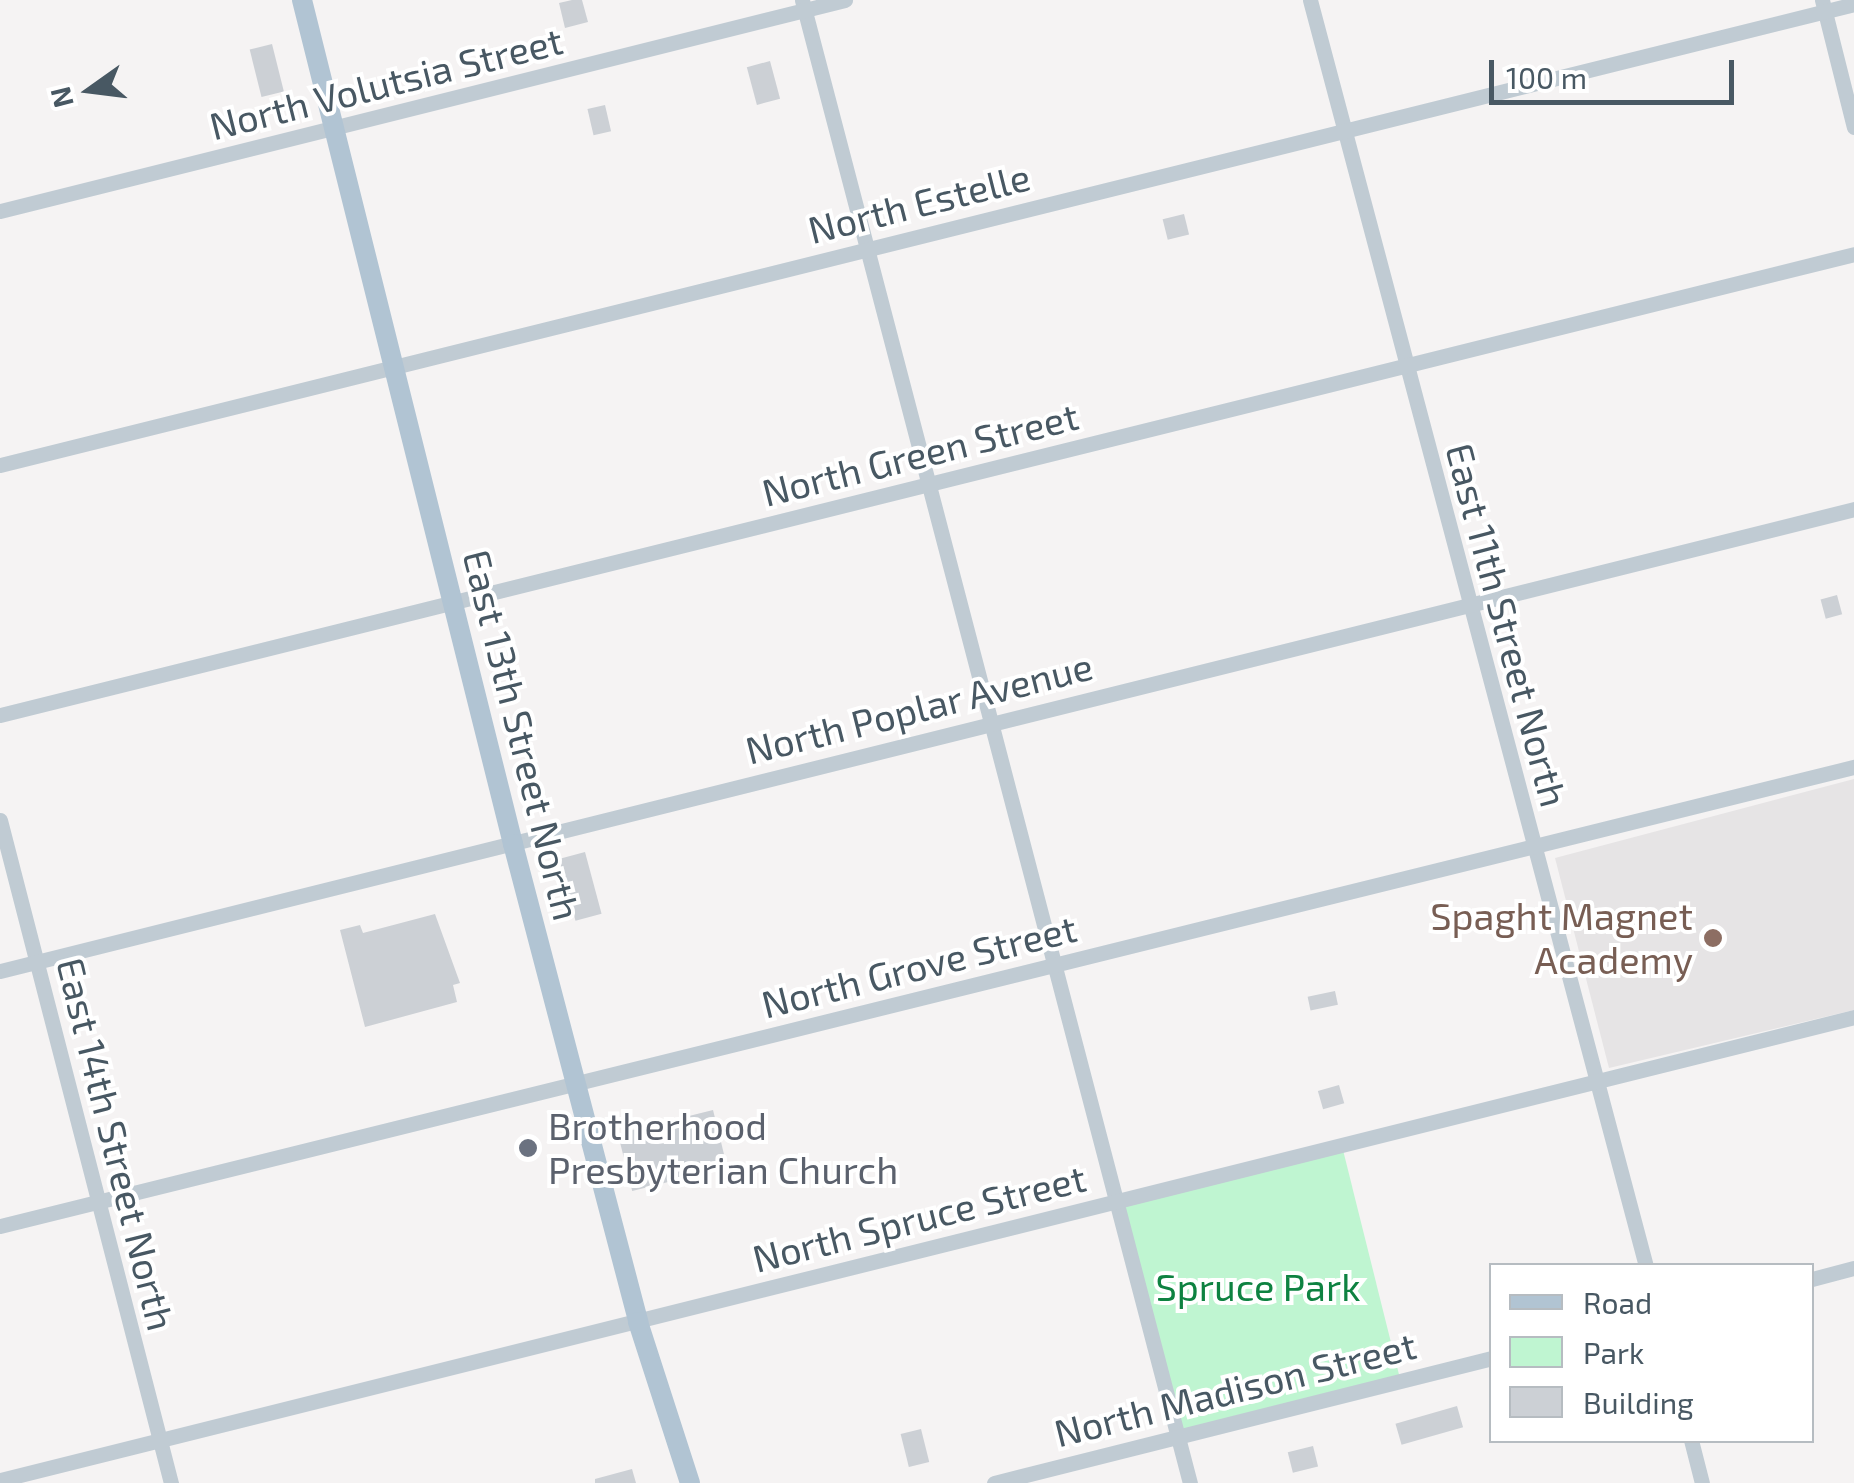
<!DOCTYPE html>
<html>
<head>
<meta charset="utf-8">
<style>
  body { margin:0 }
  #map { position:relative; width:1854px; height:1483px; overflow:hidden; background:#f5f3f3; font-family:"Exo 2",sans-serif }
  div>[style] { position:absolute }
  .education>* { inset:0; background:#e6e4e5 }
  .green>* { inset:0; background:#bff5d1; transform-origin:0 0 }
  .building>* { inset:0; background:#ccd0d5; transform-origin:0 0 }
  .minor>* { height:15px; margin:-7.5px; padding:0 7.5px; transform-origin:7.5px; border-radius:7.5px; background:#c0cbd3 }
  .major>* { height:20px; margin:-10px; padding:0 10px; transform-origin:10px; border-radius:10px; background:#b1c4d3 }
  .dots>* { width:28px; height:28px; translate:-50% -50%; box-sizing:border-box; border:5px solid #fff; border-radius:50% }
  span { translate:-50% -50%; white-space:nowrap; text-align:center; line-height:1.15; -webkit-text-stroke:8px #fff; paint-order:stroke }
  .street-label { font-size:38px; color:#485863 }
  .education-label { font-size:38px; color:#785e54 }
  .right { translate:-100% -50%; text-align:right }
  .worship-label { font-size:38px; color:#5b616d }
  .left { translate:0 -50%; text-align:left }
  .park-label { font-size:38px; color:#0e8241 }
  .legend { position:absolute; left:1489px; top:1263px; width:325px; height:180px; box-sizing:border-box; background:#fff; border:2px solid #b6bcc1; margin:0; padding:12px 18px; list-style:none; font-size:30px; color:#485863 }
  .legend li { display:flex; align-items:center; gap:20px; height:50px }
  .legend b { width:50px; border:2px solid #b6bcc1 }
  .north { position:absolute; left:40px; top:40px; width:100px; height:100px; -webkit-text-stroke:8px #fff; paint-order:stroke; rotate:256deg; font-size:28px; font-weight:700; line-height:40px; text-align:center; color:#485863 }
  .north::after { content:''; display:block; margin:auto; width:35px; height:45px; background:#485863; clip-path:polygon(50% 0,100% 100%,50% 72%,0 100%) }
  .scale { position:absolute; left:1489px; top:60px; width:245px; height:45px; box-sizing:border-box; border:5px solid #485863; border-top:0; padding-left:12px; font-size:30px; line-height:35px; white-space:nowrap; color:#485863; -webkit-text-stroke:8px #fff; paint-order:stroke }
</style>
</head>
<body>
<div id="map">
  <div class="education">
    <div style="clip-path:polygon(1854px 779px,1854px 1010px,1609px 1068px,1555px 858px)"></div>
  </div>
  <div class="green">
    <div style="left:1342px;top:1146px;width:242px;height:233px;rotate:76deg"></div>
  </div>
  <div class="building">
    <div style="clip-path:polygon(572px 0,582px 0,588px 22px,565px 28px,559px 3px)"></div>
    <div style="left:272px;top:44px;width:49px;height:23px;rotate:76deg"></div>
    <div style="left:770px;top:61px;width:39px;height:24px;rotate:75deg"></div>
    <div style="left:605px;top:105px;width:27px;height:18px;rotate:77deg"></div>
    <div style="left:1184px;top:214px;width:21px;height:22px;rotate:76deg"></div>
    <div style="left:1837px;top:595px;width:20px;height:17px;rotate:75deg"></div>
    <div style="left:585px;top:852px;width:64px;height:27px;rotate:75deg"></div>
    <div style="clip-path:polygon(435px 914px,460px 983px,453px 985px,457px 1002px,365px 1027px,340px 930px,360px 925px,363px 933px)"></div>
    <div style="left:1335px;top:991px;width:14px;height:28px;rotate:78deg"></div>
    <div style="left:1339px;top:1085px;width:19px;height:22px;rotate:74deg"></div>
    <div style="left:713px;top:1110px;width:59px;height:98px;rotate:76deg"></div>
    <div style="left:1457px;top:1406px;width:22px;height:64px;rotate:74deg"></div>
    <div style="left:921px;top:1429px;width:34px;height:21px;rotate:76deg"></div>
    <div style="left:1313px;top:1446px;width:21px;height:26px;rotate:76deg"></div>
    <div style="clip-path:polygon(632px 1469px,636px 1483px,595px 1483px,595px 1479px)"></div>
  </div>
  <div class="minor">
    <div style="left:802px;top:0;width:1533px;rotate:75.34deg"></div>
    <div style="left:1310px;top:0;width:1310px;rotate:75.14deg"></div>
    <div style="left:1822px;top:0;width:131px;rotate:75.9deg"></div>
    <div style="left:0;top:211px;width:871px;rotate:-14.02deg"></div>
    <div style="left:0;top:465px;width:1910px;rotate:-13.96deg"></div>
    <div style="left:0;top:715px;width:1910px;rotate:-13.96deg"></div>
    <div style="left:0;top:820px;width:685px;rotate:75.54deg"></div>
    <div style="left:0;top:971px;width:1911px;rotate:-13.99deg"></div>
    <div style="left:0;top:1226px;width:1910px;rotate:-13.91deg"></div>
    <div style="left:1812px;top:1279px;width:43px;rotate:-14.7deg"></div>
    <div style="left:1691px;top:1440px;width:44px;rotate:75.7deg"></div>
    <div style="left:0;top:1480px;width:1911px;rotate:-14.02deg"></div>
    <div style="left:994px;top:1483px;width:513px;rotate:-14.09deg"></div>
  </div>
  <div class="major">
    <div style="left:302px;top:0;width:870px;rotate:75.96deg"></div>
    <div style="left:513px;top:844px;width:494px;rotate:75.3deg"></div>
    <div style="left:638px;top:1322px;width:169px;rotate:72.1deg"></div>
  </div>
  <div class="dots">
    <div style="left:1713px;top:938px;background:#8d6e63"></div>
    <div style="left:528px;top:1148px;background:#6b7280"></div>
  </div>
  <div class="street-label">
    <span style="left:386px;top:83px;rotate:-14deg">North Volutsia Street</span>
    <span style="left:919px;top:203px;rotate:-14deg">North Estelle</span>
    <span style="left:920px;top:454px;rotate:-14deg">North Green Street</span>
    <span style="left:1507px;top:625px;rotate:75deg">East 11th Street North</span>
    <span style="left:919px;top:708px;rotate:-14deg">North Poplar Avenue</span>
    <span style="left:522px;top:735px;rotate:76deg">East 13th Street North</span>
    <span style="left:919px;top:966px;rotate:-14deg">North Grove Street</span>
    <span style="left:116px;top:1144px;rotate:76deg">East 14th Street North</span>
    <span style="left:919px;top:1218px;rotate:-14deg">North Spruce Street</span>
    <span style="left:1235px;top:1389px;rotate:-14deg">North Madison Street</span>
  </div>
  <div class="education-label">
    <span class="right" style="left:1693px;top:938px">Spaght Magnet<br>Academy</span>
  </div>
  <div class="worship-label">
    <span class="left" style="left:548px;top:1148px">Brotherhood<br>Presbyterian Church</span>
  </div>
  <div class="park-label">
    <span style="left:1258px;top:1287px">Spruce Park</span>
  </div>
  <ul class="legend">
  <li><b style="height:12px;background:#b1c4d3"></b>Road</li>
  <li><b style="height:28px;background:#bff5d1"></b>Park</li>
  <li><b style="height:28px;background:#ccd0d5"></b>Building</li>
  </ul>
  <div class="north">N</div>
  <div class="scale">100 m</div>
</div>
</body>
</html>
